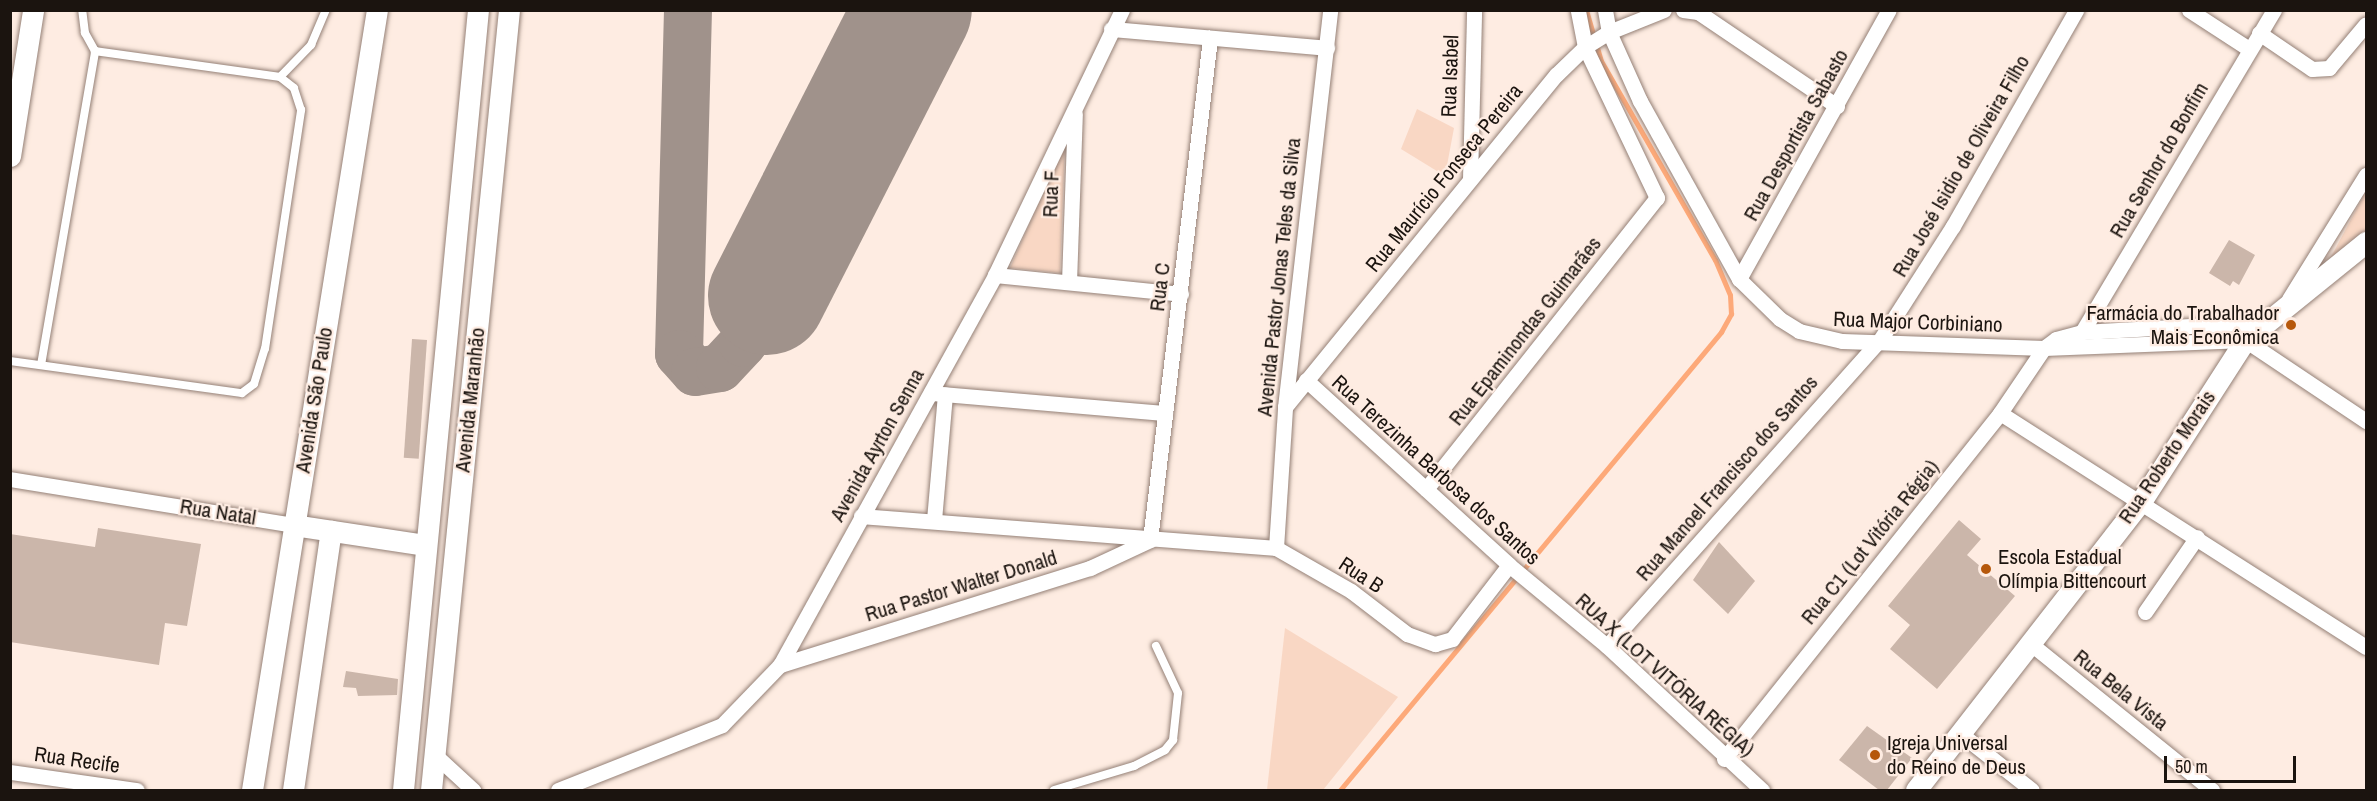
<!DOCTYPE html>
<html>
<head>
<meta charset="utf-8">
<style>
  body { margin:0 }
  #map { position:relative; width:2377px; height:801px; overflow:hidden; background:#feece2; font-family:"Archivo Narrow",sans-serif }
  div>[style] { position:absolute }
  .green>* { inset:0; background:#f9d7c4 }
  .stream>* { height:5px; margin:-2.5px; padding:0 2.5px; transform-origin:2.5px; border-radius:2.5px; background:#fda979 }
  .taxiway>* { height:48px; margin:-24px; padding:0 24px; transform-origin:24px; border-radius:24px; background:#a0928b }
  .runway>* { height:118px; margin:-59px; padding:0 59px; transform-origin:59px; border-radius:59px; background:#a0928b }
  .building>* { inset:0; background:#cbb6aa; transform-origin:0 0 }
  .roads { filter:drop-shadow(0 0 2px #948076) drop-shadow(0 0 2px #948076) }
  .lane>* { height:8px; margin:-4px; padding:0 4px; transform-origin:4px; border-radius:4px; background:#fff }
  .street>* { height:15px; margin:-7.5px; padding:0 7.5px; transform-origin:7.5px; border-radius:7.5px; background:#fff }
  .secondary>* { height:21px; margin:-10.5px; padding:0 10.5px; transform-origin:10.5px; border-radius:10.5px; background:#fff }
  .dots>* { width:16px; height:16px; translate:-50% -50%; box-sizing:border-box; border:3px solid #feece2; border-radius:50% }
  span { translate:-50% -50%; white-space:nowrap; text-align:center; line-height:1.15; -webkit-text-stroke:4.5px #feece2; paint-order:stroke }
  .street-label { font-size:21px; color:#1b140f }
  .poi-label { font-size:21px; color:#1b140f }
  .right { translate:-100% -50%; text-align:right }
  .left { translate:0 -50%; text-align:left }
  .frame { position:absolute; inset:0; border:12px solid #1b140f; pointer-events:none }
  .scale { position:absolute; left:2164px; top:756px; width:132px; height:27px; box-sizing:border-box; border:3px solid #1b140f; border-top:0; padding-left:8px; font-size:18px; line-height:21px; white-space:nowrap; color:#1b140f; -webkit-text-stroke:4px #feece2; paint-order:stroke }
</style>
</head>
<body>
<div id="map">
  <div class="green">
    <div style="clip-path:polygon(1417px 109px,1454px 128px,1445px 176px,1401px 149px)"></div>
    <div style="clip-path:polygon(1065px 143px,1060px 273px,1010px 268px)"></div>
    <div style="clip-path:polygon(2366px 191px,2366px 233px,2330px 259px)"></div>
    <div style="clip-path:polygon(1285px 628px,1398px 697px,1323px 790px,1267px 790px)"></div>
  </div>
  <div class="stream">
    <div style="left:1340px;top:790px;width:596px;rotate:-50.24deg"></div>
    <div style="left:1721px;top:332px;width:21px;rotate:-61deg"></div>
    <div style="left:1731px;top:314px;width:19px;rotate:-93deg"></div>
    <div style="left:1730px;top:295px;width:38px;rotate:-113deg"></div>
    <div style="left:1715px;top:260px;width:229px;rotate:-119.8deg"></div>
    <div style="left:1601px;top:61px;width:53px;rotate:-106.4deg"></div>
  </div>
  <div class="taxiway">
    <div style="left:688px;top:10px;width:344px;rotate:91.5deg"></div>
    <div style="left:679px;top:354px;width:24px;rotate:48deg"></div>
    <div style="left:695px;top:372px;width:25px;rotate:-9deg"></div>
    <div style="left:720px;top:368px;width:34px;rotate:-47deg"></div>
    <div style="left:743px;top:343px;width:53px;rotate:-62.9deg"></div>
  </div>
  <div class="runway">
    <div style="left:767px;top:296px;width:321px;rotate:-63deg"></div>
  </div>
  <div class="building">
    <div style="clip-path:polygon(2229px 240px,2255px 255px,2239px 285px,2233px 281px,2230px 286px,2209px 273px)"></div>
    <div style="left:427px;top:340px;width:119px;height:15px;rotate:94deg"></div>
    <div style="clip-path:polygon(1959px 520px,1981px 539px,1967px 555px,2015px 596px,1937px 689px,1890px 649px,1910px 625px,1888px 606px)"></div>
    <div style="clip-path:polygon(98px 528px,201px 544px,187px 626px,165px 623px,159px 665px,10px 642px,10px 534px,95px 547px)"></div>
    <div style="clip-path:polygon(1719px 542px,1755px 581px,1728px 614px,1693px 580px)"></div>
    <div style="clip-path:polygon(346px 671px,398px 679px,397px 695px,358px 696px,356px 688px,343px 687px)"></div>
    <div style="clip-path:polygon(1867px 726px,1912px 758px,1887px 790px,1879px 790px,1839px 760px)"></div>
  </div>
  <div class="roads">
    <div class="lane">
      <div style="left:280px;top:77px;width:45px;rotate:-45.9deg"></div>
      <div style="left:311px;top:45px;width:38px;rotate:-67deg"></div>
      <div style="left:10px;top:361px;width:234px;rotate:7.9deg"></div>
      <div style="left:242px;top:393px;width:15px;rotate:-37deg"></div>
      <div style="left:254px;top:384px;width:37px;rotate:-73deg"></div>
      <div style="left:265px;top:349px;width:242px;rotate:-81.4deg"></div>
      <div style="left:301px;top:110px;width:23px;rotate:-108deg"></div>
      <div style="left:294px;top:88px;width:18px;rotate:-142deg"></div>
      <div style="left:280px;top:77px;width:187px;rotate:-172deg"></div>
      <div style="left:41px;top:365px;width:319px;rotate:-80.2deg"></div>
      <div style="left:95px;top:51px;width:21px;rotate:-119deg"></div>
      <div style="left:85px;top:33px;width:23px;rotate:-97deg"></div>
      <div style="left:1054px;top:790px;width:84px;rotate:-16.7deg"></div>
      <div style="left:1134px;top:766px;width:35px;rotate:-27deg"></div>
      <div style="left:1165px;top:750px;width:13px;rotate:-51deg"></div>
      <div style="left:1173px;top:740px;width:47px;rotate:-83.9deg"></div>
      <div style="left:1178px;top:693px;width:52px;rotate:-115.1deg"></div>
    </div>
    <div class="street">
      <div style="left:1605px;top:10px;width:22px;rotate:80deg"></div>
      <div style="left:1609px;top:32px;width:76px;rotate:65.8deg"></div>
      <div style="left:1640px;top:101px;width:204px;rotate:60.9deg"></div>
      <div style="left:1739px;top:279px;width:57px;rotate:44.3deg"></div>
      <div style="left:1780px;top:319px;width:22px;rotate:32deg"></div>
      <div style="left:1799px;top:331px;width:44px;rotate:13.1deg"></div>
      <div style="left:1842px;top:341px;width:202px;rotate:2deg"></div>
      <div style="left:2044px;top:348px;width:201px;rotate:-2.3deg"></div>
      <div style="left:2245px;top:340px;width:146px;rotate:33.8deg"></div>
      <div style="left:1683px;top:10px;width:15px;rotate:8deg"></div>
      <div style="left:1698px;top:12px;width:168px;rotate:34.1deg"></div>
      <div style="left:2189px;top:10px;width:72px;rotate:33deg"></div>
      <div style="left:1111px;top:29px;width:217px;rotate:5deg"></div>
      <div style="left:2259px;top:33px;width:64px;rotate:34.2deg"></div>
      <div style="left:2312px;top:69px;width:17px;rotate:-3deg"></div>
      <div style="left:2329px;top:68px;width:57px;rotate:-49.9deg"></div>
      <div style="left:1470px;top:179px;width:169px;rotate:-88.6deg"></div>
      <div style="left:995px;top:275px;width:187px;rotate:5.8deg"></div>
      <div style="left:1739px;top:279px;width:308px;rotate:-60.9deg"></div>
      <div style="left:1069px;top:282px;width:168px;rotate:-88deg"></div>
      <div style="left:2289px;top:299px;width:146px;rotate:-58.2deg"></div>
      <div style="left:2082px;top:332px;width:375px;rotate:-59.2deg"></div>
      <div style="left:1306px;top:380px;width:275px;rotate:42.3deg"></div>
      <div style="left:1509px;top:565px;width:127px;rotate:39.6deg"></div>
      <div style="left:1607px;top:646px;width:212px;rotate:42.9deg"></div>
      <div style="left:931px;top:393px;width:235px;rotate:4.9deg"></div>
      <div style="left:1285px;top:407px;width:429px;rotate:-50.8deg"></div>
      <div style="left:1556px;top:75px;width:40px;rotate:-44deg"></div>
      <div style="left:1585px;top:47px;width:28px;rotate:-32deg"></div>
      <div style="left:1609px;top:32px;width:59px;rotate:-21.8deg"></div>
      <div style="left:2000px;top:413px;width:434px;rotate:32.6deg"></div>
      <div style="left:10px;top:479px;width:287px;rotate:9.2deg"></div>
      <div style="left:1426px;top:489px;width:372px;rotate:-51.6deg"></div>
      <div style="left:1657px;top:198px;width:167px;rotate:-115.5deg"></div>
      <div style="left:1585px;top:47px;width:38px;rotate:-101deg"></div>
      <div style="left:861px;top:516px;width:416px;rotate:4.4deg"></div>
      <div style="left:1276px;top:548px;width:86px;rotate:29.8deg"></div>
      <div style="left:1351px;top:591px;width:71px;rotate:37.5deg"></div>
      <div style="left:1407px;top:634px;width:30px;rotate:20deg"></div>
      <div style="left:1435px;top:644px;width:18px;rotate:-16deg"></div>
      <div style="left:1452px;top:639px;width:93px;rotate:-52.4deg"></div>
      <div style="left:934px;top:520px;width:126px;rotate:-85deg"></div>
      <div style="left:1150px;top:540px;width:506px;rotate:-83.18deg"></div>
      <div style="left:1276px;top:548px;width:141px;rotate:-86.3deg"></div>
      <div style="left:1285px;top:407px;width:400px;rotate:-83.5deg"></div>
      <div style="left:2145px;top:612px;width:91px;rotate:-55.3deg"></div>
      <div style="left:2031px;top:644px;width:233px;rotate:38.9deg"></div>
      <div style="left:1607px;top:646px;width:410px;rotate:-48.3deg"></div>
      <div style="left:1880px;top:340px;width:135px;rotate:-57.4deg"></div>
      <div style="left:1953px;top:226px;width:249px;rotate:-60.3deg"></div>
      <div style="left:780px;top:665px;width:325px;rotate:-17.4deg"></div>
      <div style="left:1090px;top:568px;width:66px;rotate:-25deg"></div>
      <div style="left:1961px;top:734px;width:90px;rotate:38.3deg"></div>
      <div style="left:435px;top:755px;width:52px;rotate:42.6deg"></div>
      <div style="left:1724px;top:759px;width:443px;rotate:-51.4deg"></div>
      <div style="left:2000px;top:413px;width:78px;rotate:-55.9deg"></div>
      <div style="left:2044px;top:348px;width:15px;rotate:-37deg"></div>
      <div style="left:2056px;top:339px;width:27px;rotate:-15deg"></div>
      <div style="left:2082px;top:332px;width:181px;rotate:-3.2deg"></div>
      <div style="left:10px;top:772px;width:128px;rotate:8.1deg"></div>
      <div style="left:558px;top:790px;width:176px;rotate:-21.6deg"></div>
      <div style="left:722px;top:725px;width:83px;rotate:-46deg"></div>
      <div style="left:780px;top:665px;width:445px;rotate:-61.1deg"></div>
      <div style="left:995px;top:275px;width:294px;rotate:-64.4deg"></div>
    </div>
    <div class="secondary">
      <div style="left:10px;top:156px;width:148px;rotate:-81deg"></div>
      <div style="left:293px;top:525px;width:134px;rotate:8.6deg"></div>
      <div style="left:252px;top:790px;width:790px;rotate:-80.9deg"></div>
      <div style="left:293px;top:790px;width:262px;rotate:-81.7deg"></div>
      <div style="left:403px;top:790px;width:784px;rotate:-84.51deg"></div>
      <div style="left:431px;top:790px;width:784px;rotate:-84.29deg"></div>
      <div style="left:1916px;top:790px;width:368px;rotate:-52.1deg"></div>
      <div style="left:2142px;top:500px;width:190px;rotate:-57.2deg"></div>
      <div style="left:2245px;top:340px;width:156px;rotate:-39deg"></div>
    </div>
  </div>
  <div class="dots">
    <div style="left:2291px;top:325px;background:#b6580b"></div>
    <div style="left:1986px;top:569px;background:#b6580b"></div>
    <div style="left:1875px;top:755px;background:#b6580b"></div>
  </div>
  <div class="street-label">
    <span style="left:1450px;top:76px;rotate:-88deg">Rua Isabel</span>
    <span style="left:1796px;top:135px;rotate:-61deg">Rua Desportista Sabasto</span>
    <span style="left:2159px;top:160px;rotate:-60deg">Rua Senhor do Bonfim</span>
    <span style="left:1961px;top:166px;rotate:-60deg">Rua José Isidio de Oliveira Filho</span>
    <span style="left:1444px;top:178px;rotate:-51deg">Rua Maurício Fonseca Pereira</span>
    <span style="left:1051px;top:194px;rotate:-88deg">Rua F</span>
    <span style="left:1279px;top:277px;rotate:-84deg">Avenida Pastor Jonas Teles da Silva</span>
    <span style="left:1160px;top:287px;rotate:-83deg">Rua C</span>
    <span style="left:1918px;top:322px;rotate:2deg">Rua Major Corbiniano</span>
    <span style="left:1525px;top:331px;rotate:-52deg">Rua Epaminondas Guimarães</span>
    <span style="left:314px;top:400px;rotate:-81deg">Avenida São Paulo</span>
    <span style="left:470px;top:400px;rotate:-84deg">Avenida Maranhão</span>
    <span style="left:877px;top:445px;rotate:-61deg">Avenida Ayrton Senna</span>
    <span style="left:2167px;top:457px;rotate:-56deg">Rua Roberto Morais</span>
    <span style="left:1436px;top:470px;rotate:42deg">Rua Terezinha Barbosa dos Santos</span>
    <span style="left:1727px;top:478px;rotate:-49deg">Rua Manoel Francisco dos Santos</span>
    <span style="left:218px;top:512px;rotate:9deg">Rua Natal</span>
    <span style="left:1870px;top:542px;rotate:-51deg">Rua C1 (Lot Vitória Régia)</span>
    <span style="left:1361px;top:575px;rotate:33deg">Rua B</span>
    <span style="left:961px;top:586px;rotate:-17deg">Rua Pastor Walter Donald</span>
    <span style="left:1665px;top:675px;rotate:42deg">RUA X (LOT VITÓRIA RÉGIA)</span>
    <span style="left:2121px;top:690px;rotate:39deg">Rua Bela Vista</span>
    <span style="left:77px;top:760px;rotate:8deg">Rua Recife</span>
  </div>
  <div class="poi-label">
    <span class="right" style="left:2279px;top:325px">Farmácia do Trabalhador<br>Mais Econômica</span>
    <span class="left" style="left:1998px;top:569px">Escola Estadual<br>Olímpia Bittencourt</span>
    <span class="left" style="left:1887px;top:755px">Igreja Universal<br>do Reino de Deus</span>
  </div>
  <div class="frame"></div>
  <div class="scale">50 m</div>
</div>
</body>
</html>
